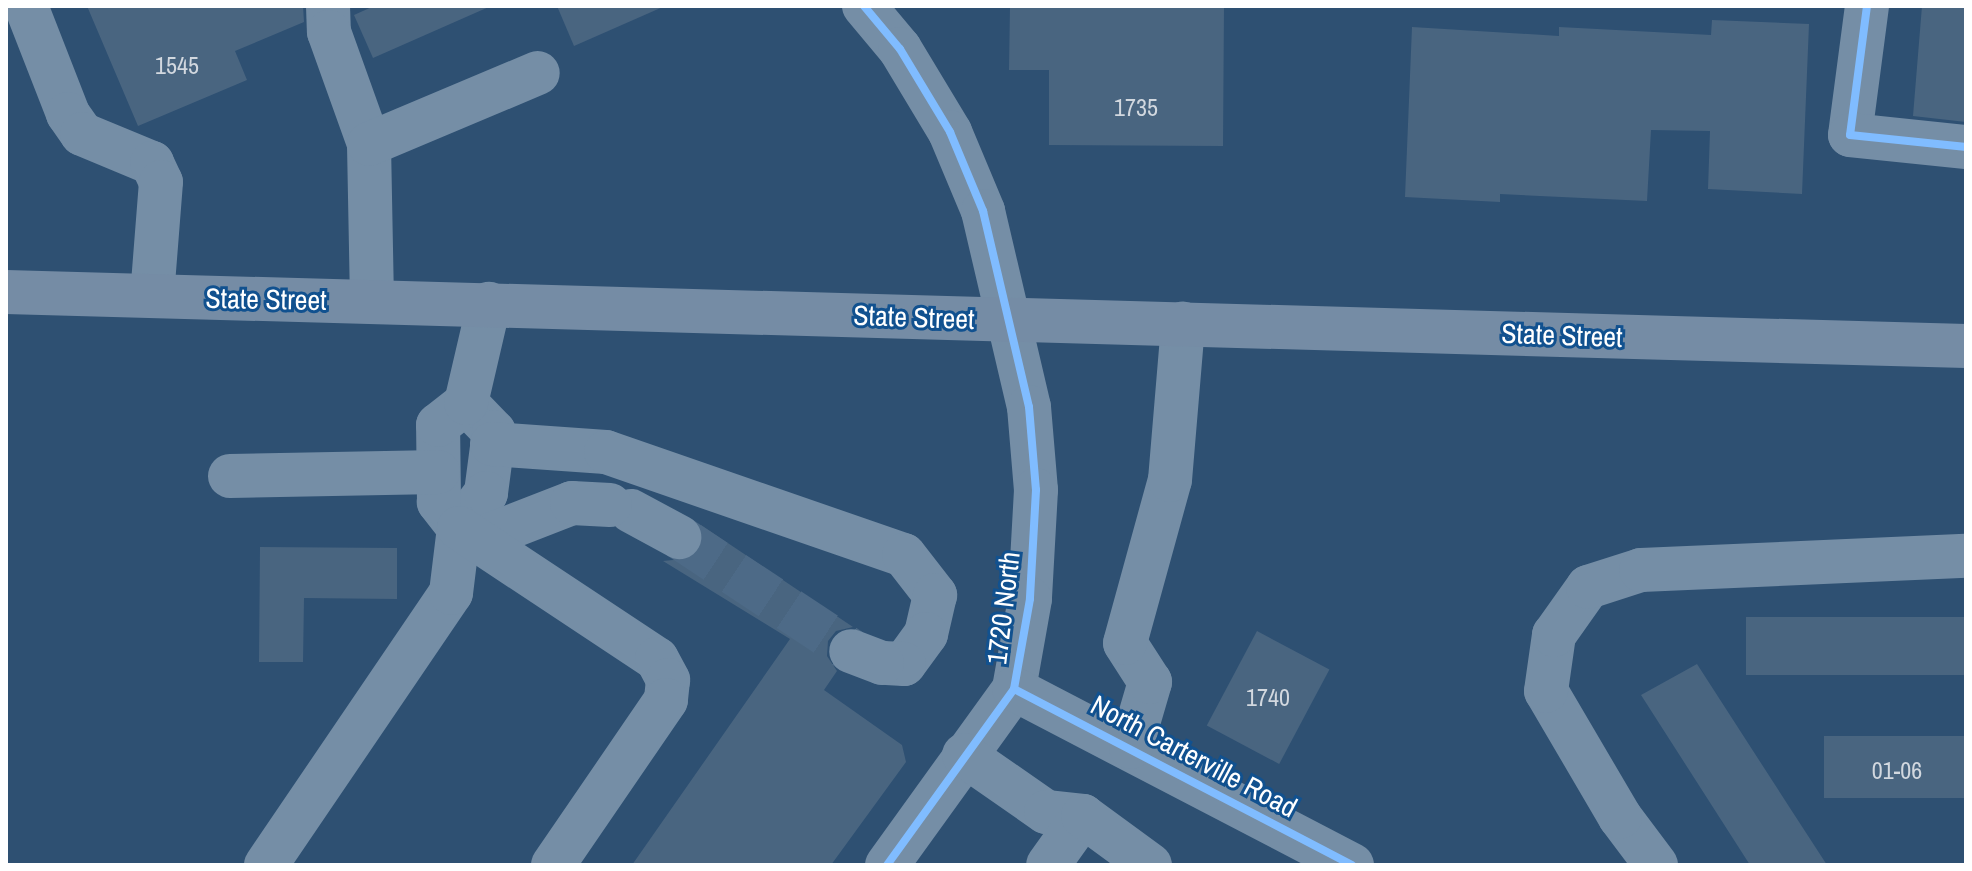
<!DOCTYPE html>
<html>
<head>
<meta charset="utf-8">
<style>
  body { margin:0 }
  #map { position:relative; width:1972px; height:871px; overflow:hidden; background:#2e5072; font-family:"Archivo Narrow",sans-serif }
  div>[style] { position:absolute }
  .building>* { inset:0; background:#496580; transform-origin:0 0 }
  .minor-tunnel>* { height:44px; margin-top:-22px; transform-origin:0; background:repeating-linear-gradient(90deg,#4d6a87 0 44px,transparent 0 66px) }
  .minor>* { height:44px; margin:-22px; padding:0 22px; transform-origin:22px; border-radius:22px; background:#758ea6 }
  .major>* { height:44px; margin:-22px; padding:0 22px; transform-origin:22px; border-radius:22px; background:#758ca5 }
  .cycleway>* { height:8px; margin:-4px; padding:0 4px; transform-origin:4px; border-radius:4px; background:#80bcff }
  span { translate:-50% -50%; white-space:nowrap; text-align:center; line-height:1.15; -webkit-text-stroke:6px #11518f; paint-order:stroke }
  .number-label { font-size:24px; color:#d2d8df }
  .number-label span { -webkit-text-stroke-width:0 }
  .street-label { font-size:28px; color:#fff }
  .frame { position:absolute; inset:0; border:8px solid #fff; pointer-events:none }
</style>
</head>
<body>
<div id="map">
  <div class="building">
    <div style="clip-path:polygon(87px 6px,303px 6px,304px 22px,235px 51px,247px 80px,138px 126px)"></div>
    <div style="clip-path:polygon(374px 6px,491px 6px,373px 58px,354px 15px)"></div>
    <div style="clip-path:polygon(557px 6px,665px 6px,574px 46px)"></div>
    <div style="clip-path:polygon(1010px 6px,1224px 6px,1223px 146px,1049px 145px,1049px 70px,1009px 70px)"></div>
    <div style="clip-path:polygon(1922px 6px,1966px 6px,1966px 122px,1913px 116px)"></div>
    <div style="clip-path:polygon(1712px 20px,1809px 24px,1802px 194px,1708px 189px,1710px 131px,1651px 130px,1647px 201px,1500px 194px,1500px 202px,1405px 197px,1412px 27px,1559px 36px,1559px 27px,1711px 35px)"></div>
    <div style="clip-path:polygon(701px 525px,853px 627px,836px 631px,828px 641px,827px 656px,837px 671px,824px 690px,902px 745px,906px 762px,831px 865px,632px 865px,790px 639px,663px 561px,693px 558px,701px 548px)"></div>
    <div style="clip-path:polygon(260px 547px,397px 548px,397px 599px,304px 598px,303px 662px,259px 662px)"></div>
    <div style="left:1966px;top:617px;width:58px;height:220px;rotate:90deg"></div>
    <div style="left:1257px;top:631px;width:82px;height:107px;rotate:28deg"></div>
    <div style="clip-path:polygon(1697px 664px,1788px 805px,1827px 865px,1750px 865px,1641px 695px)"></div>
    <div style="left:1966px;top:736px;width:62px;height:142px;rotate:90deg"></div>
  </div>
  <div class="minor-tunnel">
    <div style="left:679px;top:537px;width:206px;rotate:33.5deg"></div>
  </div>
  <div class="minor">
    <div style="left:26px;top:6px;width:116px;rotate:68.7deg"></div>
    <div style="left:68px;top:114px;width:24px;rotate:55deg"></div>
    <div style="left:82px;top:134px;width:76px;rotate:22.5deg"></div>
    <div style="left:152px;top:163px;width:21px;rotate:65deg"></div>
    <div style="left:161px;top:182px;width:114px;rotate:94.5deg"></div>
    <div style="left:328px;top:6px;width:26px;rotate:88deg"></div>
    <div style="left:329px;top:32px;width:119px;rotate:70.3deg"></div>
    <div style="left:864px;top:6px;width:56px;rotate:50.1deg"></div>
    <div style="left:900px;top:49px;width:97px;rotate:58.9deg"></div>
    <div style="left:950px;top:132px;width:86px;rotate:67.3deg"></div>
    <div style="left:983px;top:211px;width:201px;rotate:76.8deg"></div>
    <div style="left:1029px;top:407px;width:83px;rotate:85.2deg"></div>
    <div style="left:1036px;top:490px;width:109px;rotate:93.2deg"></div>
    <div style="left:1030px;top:599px;width:91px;rotate:100.1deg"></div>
    <div style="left:1014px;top:689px;width:217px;rotate:125.8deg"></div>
    <div style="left:1867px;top:6px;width:130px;rotate:97.5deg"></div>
    <div style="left:1850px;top:135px;width:117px;rotate:5.9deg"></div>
    <div style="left:372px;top:301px;width:157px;rotate:-91.1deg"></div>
    <div style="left:369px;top:144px;width:183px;rotate:-22.8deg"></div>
    <div style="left:466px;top:403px;width:40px;rotate:46deg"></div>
    <div style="left:494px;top:432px;width:62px;rotate:97.5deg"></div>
    <div style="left:486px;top:493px;width:44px;rotate:127.6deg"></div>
    <div style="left:459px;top:528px;width:33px;rotate:-128deg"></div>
    <div style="left:439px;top:502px;width:77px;rotate:-90.7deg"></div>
    <div style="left:438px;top:425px;width:36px;rotate:-38deg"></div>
    <div style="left:466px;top:403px;width:102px;rotate:-76.9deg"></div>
    <div style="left:492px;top:444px;width:114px;rotate:4deg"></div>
    <div style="left:606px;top:452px;width:315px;rotate:19.1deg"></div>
    <div style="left:904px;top:555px;width:51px;rotate:52.2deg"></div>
    <div style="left:935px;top:595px;width:40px;rotate:103deg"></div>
    <div style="left:926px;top:634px;width:37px;rotate:126deg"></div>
    <div style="left:904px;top:664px;width:22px;rotate:-177deg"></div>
    <div style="left:882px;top:663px;width:33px;rotate:-159deg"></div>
    <div style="left:230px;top:476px;width:208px;rotate:-1.1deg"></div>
    <div style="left:631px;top:511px;width:55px;rotate:28.4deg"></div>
    <div style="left:477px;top:540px;width:102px;rotate:-21.3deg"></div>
    <div style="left:572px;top:503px;width:38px;rotate:3deg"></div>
    <div style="left:1014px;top:689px;width:381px;rotate:27.5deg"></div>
    <div style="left:1131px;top:747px;width:68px;rotate:-73.7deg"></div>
    <div style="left:1150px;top:682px;width:46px;rotate:-122.7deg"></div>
    <div style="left:1125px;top:643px;width:169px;rotate:-74.6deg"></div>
    <div style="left:1170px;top:480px;width:157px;rotate:-85.2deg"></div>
    <div style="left:964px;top:755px;width:100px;rotate:34.8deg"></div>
    <div style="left:1046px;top:812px;width:37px;rotate:6deg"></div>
    <div style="left:1083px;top:816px;width:60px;rotate:125.5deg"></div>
    <div style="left:1083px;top:816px;width:83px;rotate:36.2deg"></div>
    <div style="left:266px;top:865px;width:329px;rotate:-55.8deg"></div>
    <div style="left:451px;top:593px;width:65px;rotate:-83deg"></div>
    <div style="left:459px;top:528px;width:237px;rotate:33.5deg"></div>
    <div style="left:657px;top:659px;width:24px;rotate:62deg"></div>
    <div style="left:668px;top:680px;width:20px;rotate:96deg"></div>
    <div style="left:666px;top:700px;width:200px;rotate:124.4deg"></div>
    <div style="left:1656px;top:865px;width:60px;rotate:-126.9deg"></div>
    <div style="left:1620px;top:817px;width:146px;rotate:-120.4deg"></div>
    <div style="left:1546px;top:691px;width:57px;rotate:-81.9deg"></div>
    <div style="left:1554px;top:635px;width:59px;rotate:-54.7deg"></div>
    <div style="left:1588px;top:587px;width:56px;rotate:-17.8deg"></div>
    <div style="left:1641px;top:570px;width:325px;rotate:-2.5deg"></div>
  </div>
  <div class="major">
    <div style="left:6px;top:292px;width:1961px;rotate:1.58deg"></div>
  </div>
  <div class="cycleway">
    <div style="left:864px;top:6px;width:56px;rotate:50.1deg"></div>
    <div style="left:900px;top:49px;width:97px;rotate:58.9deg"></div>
    <div style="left:950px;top:132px;width:86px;rotate:67.3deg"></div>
    <div style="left:983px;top:211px;width:201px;rotate:76.8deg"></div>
    <div style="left:1029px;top:407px;width:83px;rotate:85.2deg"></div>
    <div style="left:1036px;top:490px;width:109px;rotate:93.2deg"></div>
    <div style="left:1030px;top:599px;width:91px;rotate:100.1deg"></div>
    <div style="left:1014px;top:689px;width:217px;rotate:125.8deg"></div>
    <div style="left:1867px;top:6px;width:130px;rotate:97.5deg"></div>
    <div style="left:1850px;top:135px;width:117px;rotate:5.9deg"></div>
    <div style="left:1014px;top:689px;width:381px;rotate:27.5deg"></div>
  </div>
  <div class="number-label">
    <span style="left:177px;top:66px">1545</span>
    <span style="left:1136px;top:108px">1735</span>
    <span style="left:1268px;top:698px">1740</span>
    <span style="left:1897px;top:771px">01-06</span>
  </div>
  <div class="street-label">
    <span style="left:266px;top:299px;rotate:1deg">State Street</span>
    <span style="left:914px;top:317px;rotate:2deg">State Street</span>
    <span style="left:1562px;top:335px;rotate:2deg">State Street</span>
    <span style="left:1003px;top:608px;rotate:-83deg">1720 North</span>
    <span style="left:1194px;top:756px;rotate:28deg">North Carterville Road</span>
  </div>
  <div class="frame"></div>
</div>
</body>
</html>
